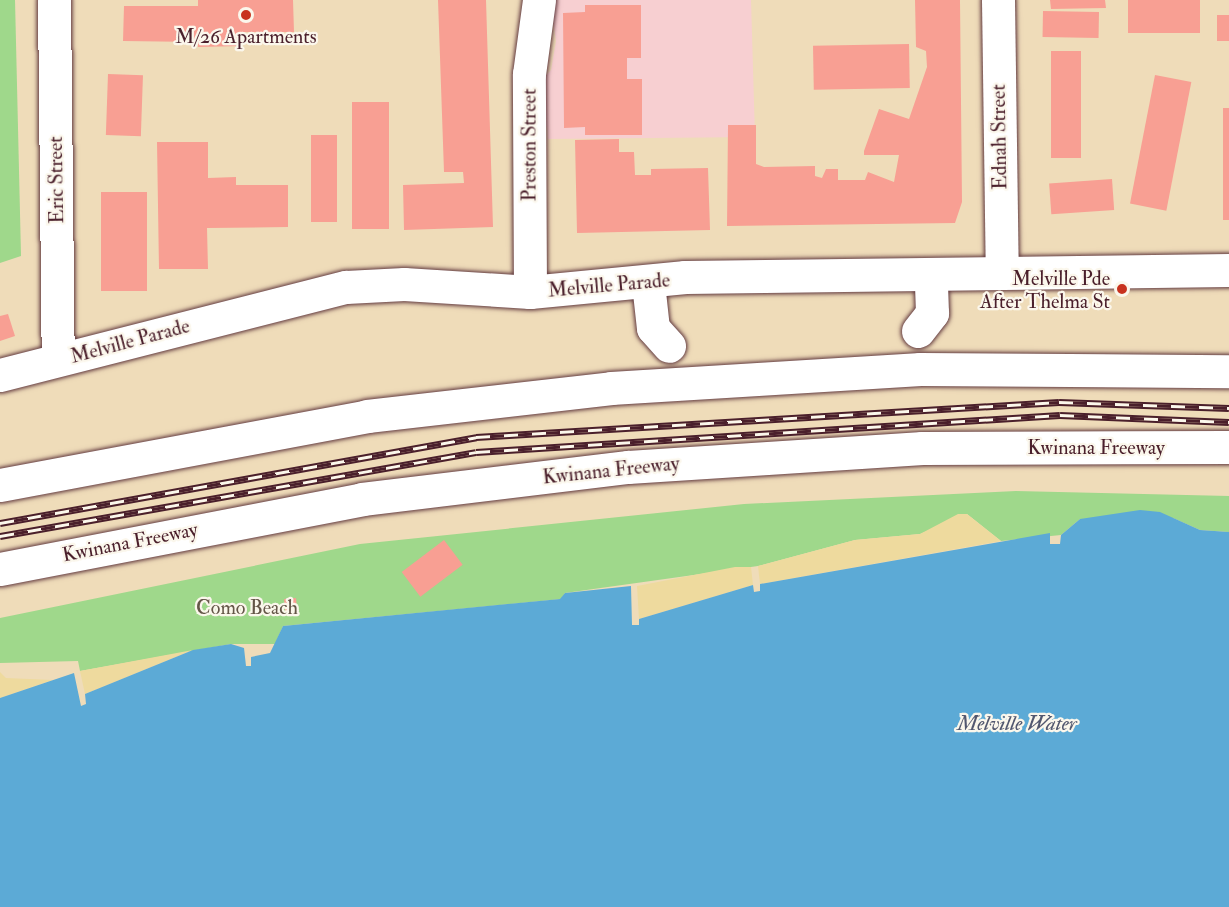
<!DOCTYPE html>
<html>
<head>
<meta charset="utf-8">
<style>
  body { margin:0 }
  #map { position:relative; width:1229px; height:907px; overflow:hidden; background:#efdcb9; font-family:"IM FELL Double Pica",serif }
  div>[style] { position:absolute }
  .built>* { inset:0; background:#f7cfd1 }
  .green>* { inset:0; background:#9fd88b }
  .sand>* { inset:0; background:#eeda9e }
  .water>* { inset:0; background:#5caad6 }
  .building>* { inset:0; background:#f89f93; transform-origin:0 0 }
  .roads { filter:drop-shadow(0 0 2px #633b40) drop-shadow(0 0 2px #633b40) }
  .minor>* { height:33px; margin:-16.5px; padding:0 16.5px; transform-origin:16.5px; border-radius:16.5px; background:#fff }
  .highway>* { height:33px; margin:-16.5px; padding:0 16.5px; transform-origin:16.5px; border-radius:16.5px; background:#fff }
  .rail>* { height:7px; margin-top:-3.5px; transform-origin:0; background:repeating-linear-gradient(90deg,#fbf7ec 0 14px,#4a1f2b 0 28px); box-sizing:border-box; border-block:2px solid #4a1f2b }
  .dots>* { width:16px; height:16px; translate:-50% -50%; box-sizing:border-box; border:3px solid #fbf7ec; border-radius:50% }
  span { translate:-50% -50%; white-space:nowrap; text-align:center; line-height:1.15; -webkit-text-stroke:4.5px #fbf7ec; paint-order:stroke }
  .poi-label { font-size:20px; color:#4a1f2b }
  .right { translate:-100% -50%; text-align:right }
  .street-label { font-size:20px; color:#4a1f2b }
  .park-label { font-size:20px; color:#645648 }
  .water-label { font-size:21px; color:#51576f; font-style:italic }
</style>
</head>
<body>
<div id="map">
  <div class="built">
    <div style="clip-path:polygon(550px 0,751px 0,755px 137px,548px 139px,547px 127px,538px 124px,538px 83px,551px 70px,556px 41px)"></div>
  </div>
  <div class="green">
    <div style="clip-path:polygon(0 0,15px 0,21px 256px,0 263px)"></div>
    <div style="clip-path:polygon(1016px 491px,1229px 496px,1229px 532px,1200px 530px,1173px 518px,1080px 519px,1061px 535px,1001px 541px,967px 514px,920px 534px,855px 540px,758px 566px,565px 593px,561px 599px,283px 626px,275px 644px,231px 644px,80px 671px,78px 661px,0 663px,0 618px,360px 544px,744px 504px)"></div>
  </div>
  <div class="sand">
    <div style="clip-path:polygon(958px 514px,967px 514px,1001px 541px,760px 584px,758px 566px,855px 540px,920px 534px)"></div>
    <div style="clip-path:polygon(735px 567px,751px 567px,753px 585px,639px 619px,637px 586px)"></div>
    <div style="clip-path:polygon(193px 650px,85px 694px,80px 671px)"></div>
    <div style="clip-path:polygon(0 672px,6px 678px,53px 680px,0 698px)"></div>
  </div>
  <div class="water">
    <div style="clip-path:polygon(1140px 510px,1160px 512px,1200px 530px,1229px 532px,1229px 907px,0 907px,0 698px,74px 673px,81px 706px,86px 704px,85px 694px,193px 650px,231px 644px,244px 648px,246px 666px,251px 666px,251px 657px,270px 653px,283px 626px,560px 599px,565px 593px,631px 586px,632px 625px,639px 625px,639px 619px,753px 585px,754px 592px,760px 591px,760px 584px,1050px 533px,1050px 544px,1060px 544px,1061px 535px,1080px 519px)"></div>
  </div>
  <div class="building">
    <div style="clip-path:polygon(198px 0,293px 0,294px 32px,242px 32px,241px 46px,198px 47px,198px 30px,197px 42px,123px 41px,124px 6px,198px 6px)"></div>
    <div style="clip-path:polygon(438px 0,486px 0,493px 227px,404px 230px,403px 185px,464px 183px,463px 172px,444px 172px)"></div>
    <div style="clip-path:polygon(915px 0,960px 0,962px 202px,955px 223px,727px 226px,728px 125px,756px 125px,756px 164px,764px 167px,815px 166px,815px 176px,822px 178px,826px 169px,838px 169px,838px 180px,865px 180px,868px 172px,894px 182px,899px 155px,864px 155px,864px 151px,879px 109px,909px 119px,927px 67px,926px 51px,916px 47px)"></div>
    <div style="clip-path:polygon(1050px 0,1105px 0,1106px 8px,1051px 9px)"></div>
    <div style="left:1128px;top:0;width:72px;height:33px"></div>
    <div style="clip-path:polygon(585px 5px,641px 5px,641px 58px,627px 58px,627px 79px,642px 79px,642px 135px,585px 135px,585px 127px,564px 128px,563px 13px,585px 12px)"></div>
    <div style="left:1043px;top:11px;width:56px;height:26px;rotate:1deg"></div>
    <div style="left:1229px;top:15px;width:26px;height:12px;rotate:90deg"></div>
    <div style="left:909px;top:44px;width:44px;height:96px;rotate:89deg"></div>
    <div style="left:1051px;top:51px;width:30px;height:107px"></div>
    <div style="left:108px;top:74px;width:35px;height:61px;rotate:2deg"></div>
    <div style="left:1155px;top:75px;width:37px;height:131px;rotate:11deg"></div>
    <div style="left:389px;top:102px;width:127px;height:37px;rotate:90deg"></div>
    <div style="left:1223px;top:108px;width:6px;height:112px"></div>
    <div style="left:311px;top:135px;width:26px;height:87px"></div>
    <div style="clip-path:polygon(619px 139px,619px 152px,634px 152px,635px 175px,651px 175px,651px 169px,708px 168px,710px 230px,577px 233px,575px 140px)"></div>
    <div style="clip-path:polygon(157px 142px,208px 142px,208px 178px,236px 177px,236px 185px,288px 185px,288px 227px,207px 228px,208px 269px,159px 269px)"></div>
    <div style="left:1112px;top:179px;width:31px;height:63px;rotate:86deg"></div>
    <div style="left:101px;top:192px;width:46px;height:99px"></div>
    <div style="clip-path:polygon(8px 314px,15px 336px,0 341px,0 316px)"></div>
    <div style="left:444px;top:540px;width:31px;height:53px;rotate:53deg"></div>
    <div style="left:296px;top:598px;width:12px;height:12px;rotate:85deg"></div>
  </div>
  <div class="roads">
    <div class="minor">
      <div style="left:54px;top:0;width:359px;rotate:89.4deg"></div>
      <div style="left:998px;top:0;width:273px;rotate:89.2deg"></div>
      <div style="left:648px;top:283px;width:45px;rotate:83.7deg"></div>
      <div style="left:653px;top:328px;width:24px;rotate:48deg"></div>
      <div style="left:530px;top:292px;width:218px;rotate:-90.3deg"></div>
      <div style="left:529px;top:74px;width:75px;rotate:-82.3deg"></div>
      <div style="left:918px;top:331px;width:23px;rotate:-52deg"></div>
      <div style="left:932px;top:313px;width:38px;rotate:-92deg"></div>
      <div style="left:0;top:375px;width:357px;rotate:-14.3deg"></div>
      <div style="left:346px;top:287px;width:58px;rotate:-3deg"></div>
      <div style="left:404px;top:284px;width:126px;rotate:3.6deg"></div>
      <div style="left:530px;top:292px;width:156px;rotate:-5.5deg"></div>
      <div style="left:685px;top:277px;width:544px;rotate:-0.74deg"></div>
    </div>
    <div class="highway">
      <div style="left:0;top:485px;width:373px;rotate:-10.6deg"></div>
      <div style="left:367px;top:416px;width:246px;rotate:-6.5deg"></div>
      <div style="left:611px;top:388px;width:310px;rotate:-3.5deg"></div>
      <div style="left:920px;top:369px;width:309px;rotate:0.4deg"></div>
      <div style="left:0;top:569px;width:369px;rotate:-10.9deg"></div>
      <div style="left:362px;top:499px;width:268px;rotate:-6.9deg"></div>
      <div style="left:628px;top:467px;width:295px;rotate:-3.7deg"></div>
      <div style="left:922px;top:448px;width:307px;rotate:-0.2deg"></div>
    </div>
  </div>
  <div class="rail">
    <div style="left:0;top:523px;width:484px;rotate:-10.2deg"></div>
    <div style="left:476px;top:437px;width:584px;rotate:-3.44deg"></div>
    <div style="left:1059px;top:402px;width:170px;rotate:2deg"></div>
    <div style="left:0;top:536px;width:483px;rotate:-10deg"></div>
    <div style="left:476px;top:452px;width:585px;rotate:-3.63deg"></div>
    <div style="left:1060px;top:415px;width:169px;rotate:2.4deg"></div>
  </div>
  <div class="dots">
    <div style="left:246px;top:15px;background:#c8321e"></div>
    <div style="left:1122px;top:289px;background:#c8321e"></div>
  </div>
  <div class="poi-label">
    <span style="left:246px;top:36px">M/26 Apartments</span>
    <span class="right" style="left:1110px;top:290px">Melville Pde<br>After Thelma St</span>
  </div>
  <div class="street-label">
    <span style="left:999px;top:137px;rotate:-91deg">Ednah Street</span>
    <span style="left:529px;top:145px;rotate:-90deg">Preston Street</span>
    <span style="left:56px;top:180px;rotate:-91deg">Eric Street</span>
    <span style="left:609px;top:285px;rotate:-5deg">Melville Parade</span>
    <span style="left:130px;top:341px;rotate:-15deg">Melville Parade</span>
    <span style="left:1096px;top:447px">Kwinana Freeway</span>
    <span style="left:611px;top:470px;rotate:-6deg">Kwinana Freeway</span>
    <span style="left:130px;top:542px;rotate:-11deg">Kwinana Freeway</span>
  </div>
  <div class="park-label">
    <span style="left:247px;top:607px">Como Beach</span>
  </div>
  <div class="water-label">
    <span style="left:1017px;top:724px">Melville Water</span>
  </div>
</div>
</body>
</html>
